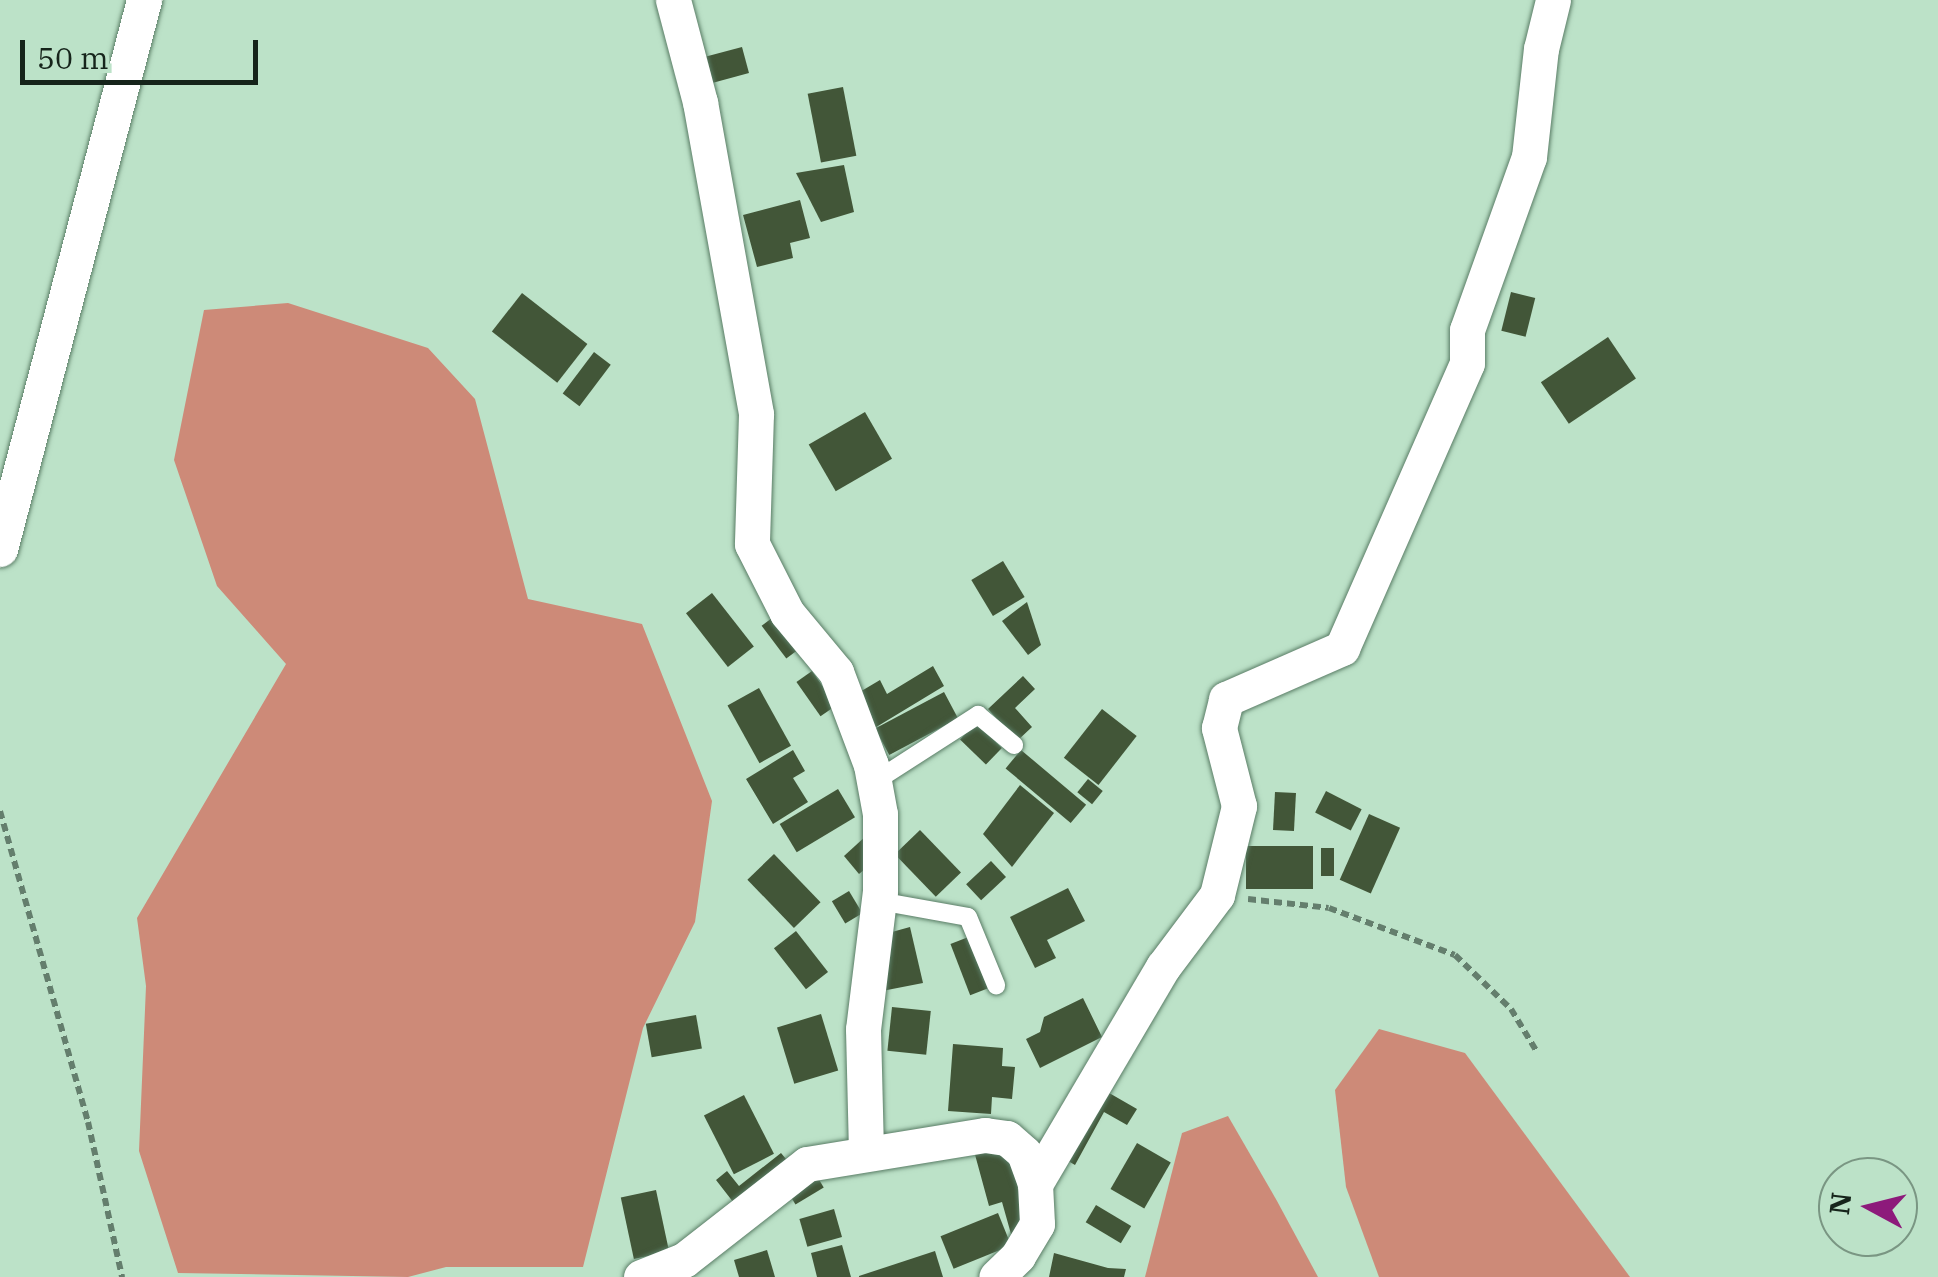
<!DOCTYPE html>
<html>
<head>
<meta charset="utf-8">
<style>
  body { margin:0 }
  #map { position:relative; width:1938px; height:1277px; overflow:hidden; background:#bce2c8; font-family:"IBM Plex Serif",serif }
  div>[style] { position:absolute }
  .forest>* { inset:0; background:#cd8a78 }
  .building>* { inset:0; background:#425638; transform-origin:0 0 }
  .path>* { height:6px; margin-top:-3px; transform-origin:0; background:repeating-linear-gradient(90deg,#647e6d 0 8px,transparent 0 13px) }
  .roads { filter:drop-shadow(0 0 2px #5a7d66) drop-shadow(0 0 2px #5a7d66) }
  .service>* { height:18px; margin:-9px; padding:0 9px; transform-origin:9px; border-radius:9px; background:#fff }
  .minor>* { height:35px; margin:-17.5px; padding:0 17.5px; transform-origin:17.5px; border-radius:17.5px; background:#fff }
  span { translate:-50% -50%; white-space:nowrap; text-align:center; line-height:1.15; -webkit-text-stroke:10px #bce2c8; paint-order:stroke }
  .north { position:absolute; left:1818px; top:1157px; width:100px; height:100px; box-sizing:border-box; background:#bce2c8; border:2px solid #7a9683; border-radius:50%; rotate:277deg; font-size:28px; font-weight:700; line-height:40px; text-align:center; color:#16241b }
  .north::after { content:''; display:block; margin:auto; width:35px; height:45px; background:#8d1a7b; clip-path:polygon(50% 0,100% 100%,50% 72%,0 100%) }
  .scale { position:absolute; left:20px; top:40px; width:238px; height:45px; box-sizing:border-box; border:5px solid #16241b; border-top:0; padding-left:12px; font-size:30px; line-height:35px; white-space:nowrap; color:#16241b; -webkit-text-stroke:8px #bce2c8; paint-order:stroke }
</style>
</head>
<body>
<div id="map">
  <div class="forest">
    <div style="clip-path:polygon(288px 303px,428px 348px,475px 399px,528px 599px,642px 624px,712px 801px,695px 922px,643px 1028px,583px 1267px,446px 1267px,408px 1277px,178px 1273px,139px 1151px,146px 986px,137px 918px,286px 664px,217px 586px,174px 460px,204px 310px)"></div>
    <div style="clip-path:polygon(1379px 1029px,1465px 1053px,1630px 1277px,1379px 1277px,1346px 1187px,1335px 1090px)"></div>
    <div style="clip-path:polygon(1228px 1116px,1277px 1201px,1318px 1277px,1145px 1277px,1182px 1133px)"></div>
  </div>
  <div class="building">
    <div style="left:742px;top:47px;width:27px;height:39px;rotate:75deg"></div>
    <div style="left:843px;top:87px;width:70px;height:36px;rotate:79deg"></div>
    <div style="clip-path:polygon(844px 165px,854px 212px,821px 222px,796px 173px)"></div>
    <div style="clip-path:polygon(800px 200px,810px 238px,790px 243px,793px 258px,757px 267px,743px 215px)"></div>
    <div style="left:1511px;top:292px;width:25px;height:40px;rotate:14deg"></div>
    <div style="left:522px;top:293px;width:83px;height:49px;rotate:38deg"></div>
    <div style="left:1608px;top:337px;width:50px;height:81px;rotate:56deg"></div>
    <div style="left:594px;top:352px;width:21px;height:52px;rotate:37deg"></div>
    <div style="left:865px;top:412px;width:54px;height:65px;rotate:60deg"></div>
    <div style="left:1003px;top:561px;width:42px;height:37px;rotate:59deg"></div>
    <div style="left:712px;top:593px;width:68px;height:33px;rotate:52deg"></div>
    <div style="clip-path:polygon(1027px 602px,1041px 645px,1028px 655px,1002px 621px)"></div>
    <div style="left:776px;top:615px;width:41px;height:18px;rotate:53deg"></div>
    <div style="clip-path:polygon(933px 666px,944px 686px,873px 729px,853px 696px,880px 680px,887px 694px)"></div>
    <div style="left:812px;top:671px;width:42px;height:19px;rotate:55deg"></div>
    <div style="clip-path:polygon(1023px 676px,1035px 689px,1015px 708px,1032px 727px,1017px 741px,988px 709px)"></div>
    <div style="left:759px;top:688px;width:66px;height:36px;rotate:61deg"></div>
    <div style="left:944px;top:692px;width:30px;height:78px;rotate:62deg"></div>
    <div style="left:1102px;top:709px;width:44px;height:62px;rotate:38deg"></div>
    <div style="left:976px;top:723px;width:36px;height:23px;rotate:44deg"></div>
    <div style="clip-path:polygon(793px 750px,805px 771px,793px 778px,808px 802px,773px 824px,746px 779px)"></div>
    <div style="left:1021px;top:750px;width:85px;height:24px;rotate:40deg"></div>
    <div style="left:1088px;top:779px;width:19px;height:17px;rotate:39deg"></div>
    <div style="clip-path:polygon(1020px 785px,1054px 813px,1012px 867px,983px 834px)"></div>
    <div style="left:838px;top:789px;width:33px;height:68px;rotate:59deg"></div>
    <div style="left:1326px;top:791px;width:40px;height:24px;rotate:27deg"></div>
    <div style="left:1275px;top:792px;width:21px;height:38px;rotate:3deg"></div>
    <div style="left:1369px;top:814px;width:34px;height:72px;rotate:24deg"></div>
    <div style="left:920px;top:830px;width:59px;height:35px;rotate:46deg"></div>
    <div style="clip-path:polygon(867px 835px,870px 865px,859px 874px,844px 856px)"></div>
    <div style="left:1313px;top:846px;width:43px;height:67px;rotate:90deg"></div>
    <div style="left:1321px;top:848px;width:13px;height:28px"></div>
    <div style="left:774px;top:854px;width:67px;height:37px;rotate:46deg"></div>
    <div style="left:991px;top:861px;width:22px;height:34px;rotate:47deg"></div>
    <div style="clip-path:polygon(1068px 888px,1085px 921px,1047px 940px,1056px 958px,1035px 968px,1010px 917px)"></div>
    <div style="left:849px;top:891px;width:26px;height:20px;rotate:59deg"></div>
    <div style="clip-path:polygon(910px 927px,923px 983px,882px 991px,881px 935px)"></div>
    <div style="left:796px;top:931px;width:52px;height:28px;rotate:52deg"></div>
    <div style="left:971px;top:936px;width:55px;height:22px;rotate:69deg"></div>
    <div style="clip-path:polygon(1083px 998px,1102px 1037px,1040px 1068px,1026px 1039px,1040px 1032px,1044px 1017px)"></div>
    <div style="left:892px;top:1007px;width:39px;height:44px;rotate:6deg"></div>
    <div style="left:821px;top:1014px;width:59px;height:46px;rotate:73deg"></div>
    <div style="left:696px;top:1015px;width:34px;height:51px;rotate:80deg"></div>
    <div style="clip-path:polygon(953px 1044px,1003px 1048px,1002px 1066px,1015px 1067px,1012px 1099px,992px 1097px,991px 1114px,948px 1111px)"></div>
    <div style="clip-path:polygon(1097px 1086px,1137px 1109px,1127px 1125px,1104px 1112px,1075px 1165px,1058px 1155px)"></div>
    <div style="left:744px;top:1095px;width:66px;height:45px;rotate:63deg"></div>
    <div style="clip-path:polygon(1005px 1142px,1030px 1229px,1011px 1234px,1002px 1202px,989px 1206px,974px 1151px)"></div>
    <div style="left:1137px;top:1143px;width:39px;height:53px;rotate:30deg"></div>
    <div style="clip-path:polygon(781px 1153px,791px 1165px,737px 1207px,716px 1180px,727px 1171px,739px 1186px)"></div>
    <div style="left:815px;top:1173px;width:17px;height:33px;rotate:59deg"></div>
    <div style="left:656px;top:1190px;width:63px;height:36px;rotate:78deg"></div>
    <div style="left:1096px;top:1205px;width:41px;height:20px;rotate:31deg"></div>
    <div style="left:834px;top:1209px;width:29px;height:36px;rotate:74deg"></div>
    <div style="left:998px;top:1213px;width:35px;height:62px;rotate:68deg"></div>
    <div style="clip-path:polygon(842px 1245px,851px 1277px,817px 1277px,811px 1253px)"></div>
    <div style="clip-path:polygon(767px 1250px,775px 1277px,739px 1277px,734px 1260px)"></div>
    <div style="clip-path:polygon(935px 1251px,943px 1277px,859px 1277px,859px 1276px)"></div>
    <div style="clip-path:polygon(1054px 1253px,1108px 1268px,1126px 1269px,1124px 1277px,1049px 1277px)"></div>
  </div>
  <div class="path">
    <div style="left:0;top:811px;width:323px;rotate:74.2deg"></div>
    <div style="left:88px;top:1122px;width:159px;rotate:77.6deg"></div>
    <div style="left:1248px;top:899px;width:81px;rotate:6.3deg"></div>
    <div style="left:1329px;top:908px;width:134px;rotate:20.5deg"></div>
    <div style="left:1455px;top:955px;width:78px;rotate:44deg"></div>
    <div style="left:1511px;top:1009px;width:50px;rotate:58.8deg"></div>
  </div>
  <div class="roads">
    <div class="service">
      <div style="left:874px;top:782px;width:124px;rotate:-32.8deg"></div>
      <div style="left:978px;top:715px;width:47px;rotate:39.8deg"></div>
      <div style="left:879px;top:901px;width:90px;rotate:10.2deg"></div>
      <div style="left:968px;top:917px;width:74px;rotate:67.6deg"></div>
    </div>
    <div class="minor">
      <div style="left:673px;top:0;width:106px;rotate:75.2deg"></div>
      <div style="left:700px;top:102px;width:317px;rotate:79.8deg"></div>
      <div style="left:756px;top:414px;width:130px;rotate:91.8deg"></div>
      <div style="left:752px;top:544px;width:77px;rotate:63.1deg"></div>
      <div style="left:787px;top:613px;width:77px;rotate:50.3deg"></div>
      <div style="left:836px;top:672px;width:99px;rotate:69.4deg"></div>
      <div style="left:871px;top:765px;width:50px;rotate:79.6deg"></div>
      <div style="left:880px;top:814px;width:77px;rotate:90deg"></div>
      <div style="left:880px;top:891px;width:139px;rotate:97deg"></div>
      <div style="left:863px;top:1029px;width:124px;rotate:88.6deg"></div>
      <div style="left:0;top:549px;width:568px;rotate:-75.3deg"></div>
      <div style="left:1035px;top:1184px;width:252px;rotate:-59.5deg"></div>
      <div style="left:1163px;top:967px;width:90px;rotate:-53.1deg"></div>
      <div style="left:1217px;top:895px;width:92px;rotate:-76.1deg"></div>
      <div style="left:1239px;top:806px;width:81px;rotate:-104.4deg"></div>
      <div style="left:1219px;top:728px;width:30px;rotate:-76deg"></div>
      <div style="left:1226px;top:699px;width:127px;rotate:-23.7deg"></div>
      <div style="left:1342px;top:648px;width:311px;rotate:-66.3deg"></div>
      <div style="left:1467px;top:363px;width:33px;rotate:-90deg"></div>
      <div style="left:1467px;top:330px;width:184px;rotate:-70.3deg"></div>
      <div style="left:1529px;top:157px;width:109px;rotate:-83.7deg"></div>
      <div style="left:1541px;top:49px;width:50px;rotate:-76.2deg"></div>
      <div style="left:641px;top:1277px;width:46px;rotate:-21.6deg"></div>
      <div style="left:684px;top:1260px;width:156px;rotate:-38deg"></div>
      <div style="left:807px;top:1164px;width:180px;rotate:-9.3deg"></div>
      <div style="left:985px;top:1135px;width:22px;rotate:8deg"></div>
      <div style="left:1007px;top:1138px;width:23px;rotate:41deg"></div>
      <div style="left:1024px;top:1153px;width:33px;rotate:70deg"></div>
      <div style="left:1035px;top:1184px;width:40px;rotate:87.1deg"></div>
      <div style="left:1037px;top:1224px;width:37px;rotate:121deg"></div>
      <div style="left:1018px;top:1256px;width:30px;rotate:136deg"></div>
    </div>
  </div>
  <div class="north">N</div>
  <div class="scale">50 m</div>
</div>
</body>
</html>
